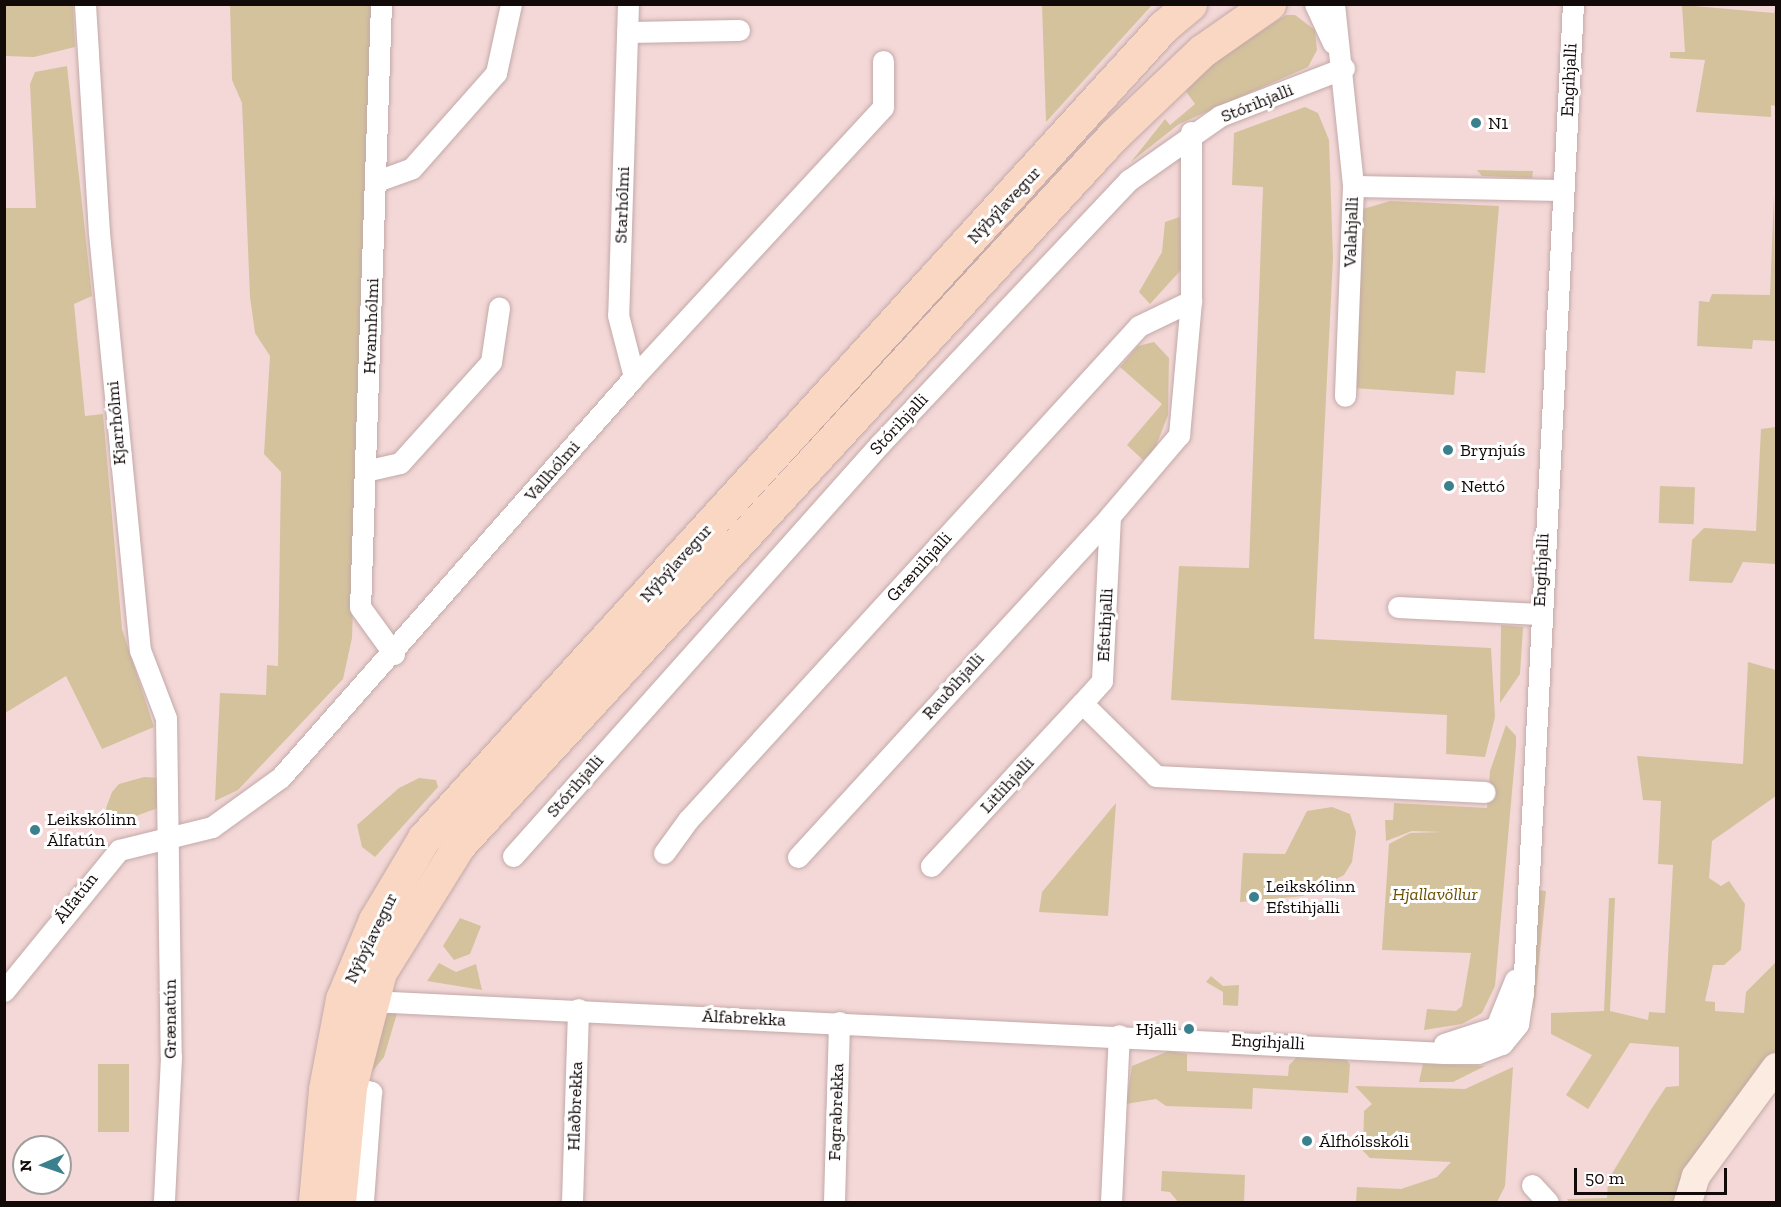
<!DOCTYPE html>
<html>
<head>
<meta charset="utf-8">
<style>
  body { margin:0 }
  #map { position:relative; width:1781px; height:1207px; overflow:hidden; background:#f3d8d7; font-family:"Zilla Slab",serif }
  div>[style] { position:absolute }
  .green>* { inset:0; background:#d4c29d; transform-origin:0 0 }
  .roads { filter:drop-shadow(0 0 2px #c3a9a8) drop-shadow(0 0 2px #c3a9a8) }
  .street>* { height:21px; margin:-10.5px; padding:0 10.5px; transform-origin:10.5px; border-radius:10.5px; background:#fff }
  .secondary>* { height:28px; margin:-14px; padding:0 14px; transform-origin:14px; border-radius:14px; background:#fcebe0 }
  .primary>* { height:33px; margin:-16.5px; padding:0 16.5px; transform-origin:16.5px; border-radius:16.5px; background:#fad7c2 }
  .dots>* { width:16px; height:16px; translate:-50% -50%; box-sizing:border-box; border:3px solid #fff; border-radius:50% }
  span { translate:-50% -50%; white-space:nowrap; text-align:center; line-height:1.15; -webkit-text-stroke:6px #fff; paint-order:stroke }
  .street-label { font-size:18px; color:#120909 }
  .poi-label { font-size:18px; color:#120909 }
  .left { translate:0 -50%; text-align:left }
  .right { translate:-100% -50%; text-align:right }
  .park-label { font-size:18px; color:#6c5000; font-style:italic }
  .frame { position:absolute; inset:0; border:6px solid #120909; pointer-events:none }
  .north { position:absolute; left:12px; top:1135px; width:60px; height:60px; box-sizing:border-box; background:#fff; border:2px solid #a09d9d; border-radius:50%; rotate:268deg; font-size:16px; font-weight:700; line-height:24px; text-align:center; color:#120909 }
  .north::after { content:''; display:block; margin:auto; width:21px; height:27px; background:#3b808d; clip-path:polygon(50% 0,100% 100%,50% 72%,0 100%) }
  .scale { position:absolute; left:1574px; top:1168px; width:153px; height:27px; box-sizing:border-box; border:3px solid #120909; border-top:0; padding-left:8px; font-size:18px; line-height:21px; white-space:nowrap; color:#120909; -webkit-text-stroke:4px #fff; paint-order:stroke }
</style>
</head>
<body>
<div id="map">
  <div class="green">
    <div style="clip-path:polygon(5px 4px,73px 5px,75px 47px,34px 57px,5px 56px)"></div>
    <div style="clip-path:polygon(230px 5px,374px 5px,352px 638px,343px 679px,238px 790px,215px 801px,220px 693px,266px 695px,267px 665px,278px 666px,281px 472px,264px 454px,270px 356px,255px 333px,250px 297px,242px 103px,232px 80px)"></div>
    <div style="clip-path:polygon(1042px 5px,1152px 5px,1046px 122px)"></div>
    <div style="clip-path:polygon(1682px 5px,1774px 13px,1776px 5px,1776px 106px,1771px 105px,1771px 117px,1696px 112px,1705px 60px,1670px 58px,1670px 52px,1685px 52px)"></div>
    <div style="clip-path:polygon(1286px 15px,1295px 15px,1315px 30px,1317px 50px,1308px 67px,1179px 124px,1131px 162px,1165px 119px,1170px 125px,1195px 104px,1185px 90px,1201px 70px)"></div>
    <div style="clip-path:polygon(67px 66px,92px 296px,74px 304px,85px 416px,103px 414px,122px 629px,154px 727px,102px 749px,66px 676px,5px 713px,5px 208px,36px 208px,30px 84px,35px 72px)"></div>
    <div style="clip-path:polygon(1305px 107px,1318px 113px,1329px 140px,1333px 258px,1314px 639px,1491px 648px,1495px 717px,1485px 757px,1446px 754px,1447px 715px,1171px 700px,1179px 566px,1249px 568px,1263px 187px,1232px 185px,1234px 133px)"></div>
    <div style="clip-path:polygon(1477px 170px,1533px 171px,1532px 178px,1482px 176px)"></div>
    <div style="clip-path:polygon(1774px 194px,1776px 341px,1753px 340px,1752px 349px,1697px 346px,1699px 301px,1709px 302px,1712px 294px,1770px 295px)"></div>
    <div style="clip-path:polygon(1390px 201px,1499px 206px,1485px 373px,1456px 371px,1454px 395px,1354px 388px,1363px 209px)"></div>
    <div style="clip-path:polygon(1180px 217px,1181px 270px,1150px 304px,1139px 292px,1162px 252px,1165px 222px)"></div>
    <div style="clip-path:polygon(1154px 342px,1169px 358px,1168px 415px,1154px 451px,1143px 460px,1127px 445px,1162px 404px,1120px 367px,1138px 346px)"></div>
    <div style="clip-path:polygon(1776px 427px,1776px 564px,1743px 562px,1732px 583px,1689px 581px,1692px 540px,1704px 528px,1756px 531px,1761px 429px)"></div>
    <div style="left:1660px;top:486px;width:35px;height:37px;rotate:2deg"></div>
    <div style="clip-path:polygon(1501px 625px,1523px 627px,1520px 674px,1500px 703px)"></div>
    <div style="clip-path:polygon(1748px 662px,1776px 670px,1776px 796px,1712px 841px,1709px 878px,1721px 886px,1729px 881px,1745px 904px,1741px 950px,1724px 965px,1713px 965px,1705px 1001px,1715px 1002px,1715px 1011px,1744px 1013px,1746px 992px,1776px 962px,1776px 1057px,1678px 1202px,1569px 1202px,1567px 1199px,1607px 1198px,1608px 1180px,1650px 1111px,1666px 1087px,1679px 1086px,1679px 1047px,1630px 1043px,1588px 1109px,1566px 1095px,1592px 1055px,1551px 1034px,1551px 1013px,1604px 1011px,1609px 898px,1615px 898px,1610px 1011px,1648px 1020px,1649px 1012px,1665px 1013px,1673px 865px,1658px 864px,1661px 801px,1643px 800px,1637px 756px,1743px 764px)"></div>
    <div style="clip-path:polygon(1506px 725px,1516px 736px,1516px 746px,1495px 986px,1482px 1013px,1462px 1024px,1424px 1030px,1427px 1009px,1456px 1011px,1462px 1006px,1471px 953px,1382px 950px,1389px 844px,1410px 833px,1442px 832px,1412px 831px,1386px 841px,1385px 820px,1393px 820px,1394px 803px,1487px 808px,1490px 771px)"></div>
    <div style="clip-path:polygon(144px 777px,162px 778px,158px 808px,111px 825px,106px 808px,112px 792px,119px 784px)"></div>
    <div style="clip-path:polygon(419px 778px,436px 780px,438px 787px,375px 857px,362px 847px,357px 825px,399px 788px)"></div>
    <div style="clip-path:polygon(1116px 803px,1108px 916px,1039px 912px,1042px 892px)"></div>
    <div style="clip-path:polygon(1332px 807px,1350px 814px,1356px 832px,1352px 862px,1344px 875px,1303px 896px,1240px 902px,1243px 853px,1285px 854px,1307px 811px)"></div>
    <div style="clip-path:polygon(1538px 890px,1546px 891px,1534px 1011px,1532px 982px)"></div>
    <div style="clip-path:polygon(460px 918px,481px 926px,470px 954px,454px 960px,443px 946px)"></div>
    <div style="clip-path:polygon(439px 963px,456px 972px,476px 964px,482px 990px,427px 981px)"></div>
    <div style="clip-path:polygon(1211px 976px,1223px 986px,1239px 985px,1238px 1006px,1223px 1005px,1223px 992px,1206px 982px)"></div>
    <div style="clip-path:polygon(398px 1010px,384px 1057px,370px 1074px,382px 1016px)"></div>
    <div style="clip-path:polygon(1169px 1051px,1187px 1054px,1187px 1071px,1288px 1076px,1289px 1065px,1302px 1052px,1341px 1054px,1350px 1064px,1348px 1093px,1253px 1088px,1252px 1109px,1166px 1106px,1156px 1099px,1126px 1104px,1132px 1066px)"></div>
    <div style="left:98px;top:1064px;width:31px;height:68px"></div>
    <div style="clip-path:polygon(1423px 1064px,1426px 1064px,1485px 1066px,1453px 1082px,1419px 1082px)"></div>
    <div style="clip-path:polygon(1513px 1067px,1505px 1186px,1497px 1202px,1356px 1202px,1357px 1187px,1401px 1189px,1437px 1177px,1451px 1162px,1370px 1158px,1363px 1151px,1364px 1111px,1372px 1104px,1355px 1086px,1465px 1089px)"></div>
    <div style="clip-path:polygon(1162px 1171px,1245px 1175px,1244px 1202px,1178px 1202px,1170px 1192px,1161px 1191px)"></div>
  </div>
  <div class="roads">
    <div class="street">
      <div style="left:85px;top:4px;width:229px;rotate:86.5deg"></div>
      <div style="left:99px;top:233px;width:419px;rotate:84.4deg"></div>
      <div style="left:140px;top:650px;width:73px;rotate:69.1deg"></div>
      <div style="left:166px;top:718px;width:339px;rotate:89.2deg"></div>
      <div style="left:171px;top:1057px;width:145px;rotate:92.8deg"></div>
      <div style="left:381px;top:4px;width:603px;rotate:91.99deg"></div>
      <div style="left:360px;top:607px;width:58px;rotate:54.1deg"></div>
      <div style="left:628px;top:4px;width:311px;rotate:91.8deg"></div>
      <div style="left:618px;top:315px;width:64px;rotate:75.5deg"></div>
      <div style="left:1315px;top:4px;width:43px;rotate:65.2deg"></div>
      <div style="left:1334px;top:4px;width:183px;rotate:84deg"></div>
      <div style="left:1353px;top:186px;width:210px;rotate:92.2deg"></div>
      <div style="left:627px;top:32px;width:112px;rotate:-1deg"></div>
      <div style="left:1191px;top:132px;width:169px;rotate:90deg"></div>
      <div style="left:1191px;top:301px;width:135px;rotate:95.1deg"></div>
      <div style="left:1179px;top:435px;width:106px;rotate:130.4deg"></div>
      <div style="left:1110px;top:516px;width:165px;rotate:92.8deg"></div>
      <div style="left:1102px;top:681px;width:30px;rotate:132deg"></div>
      <div style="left:1082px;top:703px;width:104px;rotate:44.6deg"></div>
      <div style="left:1156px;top:776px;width:329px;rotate:2.8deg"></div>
      <div style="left:377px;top:181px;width:37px;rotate:-20deg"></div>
      <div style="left:412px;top:168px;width:127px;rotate:-48.5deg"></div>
      <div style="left:496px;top:73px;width:71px;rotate:-77.7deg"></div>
      <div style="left:1353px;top:186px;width:209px;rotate:1.1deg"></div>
      <div style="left:365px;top:471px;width:36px;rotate:-13deg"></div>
      <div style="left:400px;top:463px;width:136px;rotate:-48deg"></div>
      <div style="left:491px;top:362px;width:55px;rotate:-81.6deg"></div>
      <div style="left:1398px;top:607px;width:141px;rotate:2.8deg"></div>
      <div style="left:664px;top:853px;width:41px;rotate:-54deg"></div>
      <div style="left:688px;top:820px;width:669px;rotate:-47.61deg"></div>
      <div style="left:1139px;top:326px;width:58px;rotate:-25.7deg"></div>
      <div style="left:513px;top:856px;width:552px;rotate:-48.31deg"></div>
      <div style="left:880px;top:444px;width:363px;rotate:-46.7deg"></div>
      <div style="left:1129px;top:180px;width:111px;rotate:-35.1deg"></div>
      <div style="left:1220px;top:116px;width:133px;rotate:-21.2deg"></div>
      <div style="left:798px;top:857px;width:462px;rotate:-47.5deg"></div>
      <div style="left:931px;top:866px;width:222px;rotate:-47.2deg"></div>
      <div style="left:4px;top:991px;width:182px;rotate:-50.8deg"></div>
      <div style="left:119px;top:850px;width:96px;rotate:-13.9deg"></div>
      <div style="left:212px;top:827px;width:85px;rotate:-35.9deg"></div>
      <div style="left:281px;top:777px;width:533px;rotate:-48.57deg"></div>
      <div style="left:634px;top:377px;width:367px;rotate:-47.3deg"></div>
      <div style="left:883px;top:107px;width:46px;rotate:-90deg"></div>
      <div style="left:370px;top:1001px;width:1075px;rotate:2.77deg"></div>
      <div style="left:1444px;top:1053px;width:34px"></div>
      <div style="left:1478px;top:1053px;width:26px;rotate:-21deg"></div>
      <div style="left:1502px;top:1044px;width:26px;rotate:-51deg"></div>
      <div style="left:1518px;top:1024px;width:30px;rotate:-81deg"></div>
      <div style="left:1523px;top:994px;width:991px;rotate:-87.11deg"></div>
      <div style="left:1444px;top:1044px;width:55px;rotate:-18.1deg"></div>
      <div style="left:1496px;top:1027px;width:51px;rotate:-68deg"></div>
      <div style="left:350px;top:1087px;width:22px;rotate:13deg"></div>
      <div style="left:371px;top:1092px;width:110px;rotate:94.2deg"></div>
      <div style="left:1532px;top:1185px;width:23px;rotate:47deg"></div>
      <div style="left:572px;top:1202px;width:193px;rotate:-88.2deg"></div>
      <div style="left:834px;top:1202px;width:180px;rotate:-88.4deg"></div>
      <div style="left:1111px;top:1202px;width:167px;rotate:-87.3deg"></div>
    </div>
    <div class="secondary">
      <div style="left:1688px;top:1202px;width:27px;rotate:-73deg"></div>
      <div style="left:1696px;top:1176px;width:135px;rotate:-53.7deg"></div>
    </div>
    <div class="primary">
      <div style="left:315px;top:1202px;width:113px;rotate:-84.9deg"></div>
      <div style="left:325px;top:1089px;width:92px;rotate:-79.3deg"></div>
      <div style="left:342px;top:999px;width:86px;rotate:-67.3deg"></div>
      <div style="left:375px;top:920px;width:96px;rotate:-59.1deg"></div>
      <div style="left:424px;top:838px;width:1099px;rotate:-47.66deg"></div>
      <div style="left:1164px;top:26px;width:34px;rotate:-40deg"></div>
      <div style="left:339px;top:1202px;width:116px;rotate:-84.5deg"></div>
      <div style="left:350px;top:1087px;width:119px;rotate:-75.4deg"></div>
      <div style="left:380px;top:972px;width:150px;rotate:-58.1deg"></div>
      <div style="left:459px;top:845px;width:966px;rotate:-47.31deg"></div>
      <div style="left:1114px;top:135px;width:122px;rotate:-43.7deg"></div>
      <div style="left:1202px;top:51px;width:82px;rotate:-35deg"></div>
    </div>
  </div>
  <div class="dots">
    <div style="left:1476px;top:123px;background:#3b808d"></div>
    <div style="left:1448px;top:450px;background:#3b808d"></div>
    <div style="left:1449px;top:486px;background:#3b808d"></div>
    <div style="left:35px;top:830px;background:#3b808d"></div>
    <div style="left:1254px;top:897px;background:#3b808d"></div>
    <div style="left:1189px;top:1029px;background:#3b808d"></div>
    <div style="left:1307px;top:1141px;background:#3b808d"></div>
  </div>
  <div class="street-label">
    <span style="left:1569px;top:80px;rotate:-87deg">Engihjalli</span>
    <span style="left:1257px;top:103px;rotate:-22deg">Stórihjalli</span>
    <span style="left:622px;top:205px;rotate:-88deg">Starhólmi</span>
    <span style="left:1004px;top:205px;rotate:-47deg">Nýbýlavegur</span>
    <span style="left:1351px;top:232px;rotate:-88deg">Valahjalli</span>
    <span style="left:371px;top:326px;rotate:-88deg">Hvannhólmi</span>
    <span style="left:116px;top:423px;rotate:-95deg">Kjarrhólmi</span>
    <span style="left:899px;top:424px;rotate:-47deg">Stórihjalli</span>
    <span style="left:552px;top:471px;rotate:-49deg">Vallhólmi</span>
    <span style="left:676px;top:563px;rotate:-48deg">Nýbýlavegur</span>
    <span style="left:919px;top:567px;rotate:-48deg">Grænihjalli</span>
    <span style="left:1541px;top:570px;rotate:-87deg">Engihjalli</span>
    <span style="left:1105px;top:625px;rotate:-87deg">Efstihjalli</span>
    <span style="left:953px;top:686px;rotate:-48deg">Rauðihjalli</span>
    <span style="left:1007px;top:785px;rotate:-47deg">Litlihjalli</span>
    <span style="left:575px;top:786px;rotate:-49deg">Stórihjalli</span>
    <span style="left:76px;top:898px;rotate:-52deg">Álfatún</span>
    <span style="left:371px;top:938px;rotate:-64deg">Nýbýlavegur</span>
    <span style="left:744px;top:1018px;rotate:3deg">Álfabrekka</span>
    <span style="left:170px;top:1019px;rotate:-90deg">Grænatún</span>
    <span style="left:1268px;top:1042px;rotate:3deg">Engihjalli</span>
    <span style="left:575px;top:1106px;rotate:-88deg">Hlaðbrekka</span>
    <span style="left:836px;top:1112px;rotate:-88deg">Fagrabrekka</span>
  </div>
  <div class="poi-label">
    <span class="left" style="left:1488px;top:123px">N1</span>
    <span class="left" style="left:1460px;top:450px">Brynjuís</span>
    <span class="left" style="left:1461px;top:486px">Nettó</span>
    <span class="left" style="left:47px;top:830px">Leikskólinn<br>Álfatún</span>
    <span class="left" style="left:1266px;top:897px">Leikskólinn<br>Efstihjalli</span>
    <span class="right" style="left:1177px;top:1029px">Hjalli</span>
    <span class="left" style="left:1319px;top:1141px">Álfhólsskóli</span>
  </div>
  <div class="park-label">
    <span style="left:1435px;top:894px">Hjallavöllur</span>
  </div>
  <div class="frame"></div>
  <div class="north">N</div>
  <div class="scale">50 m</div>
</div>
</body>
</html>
